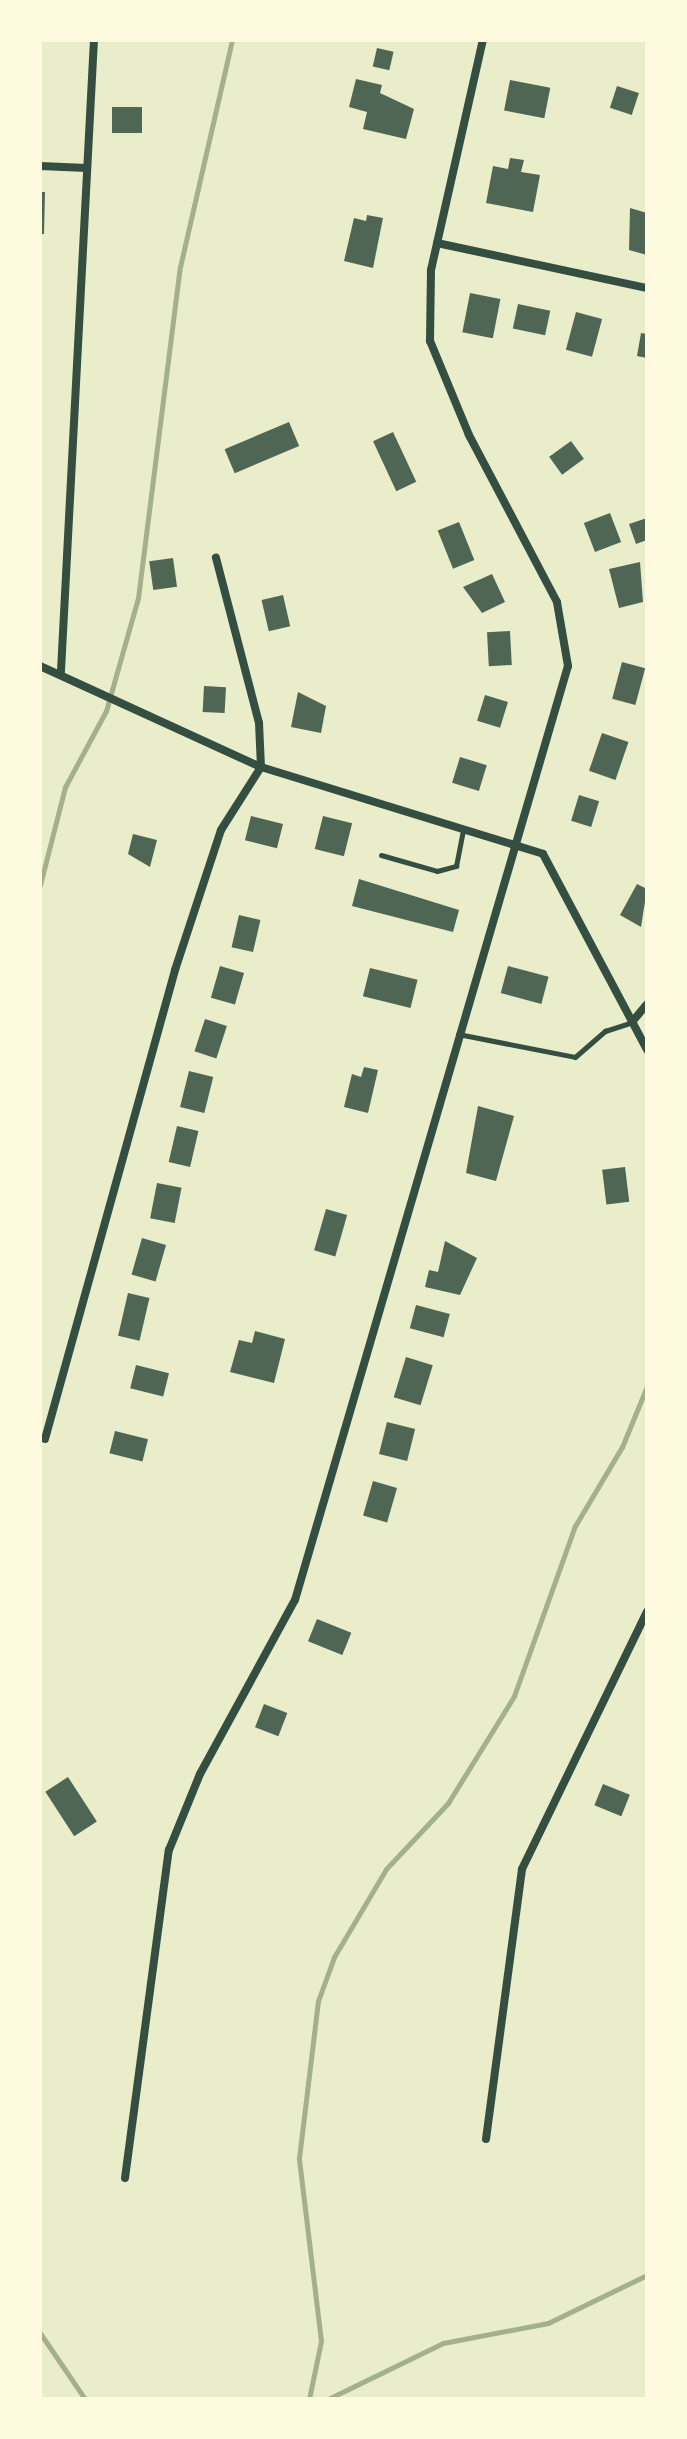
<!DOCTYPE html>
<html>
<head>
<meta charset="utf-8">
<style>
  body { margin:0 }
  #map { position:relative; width:687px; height:2439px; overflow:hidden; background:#e9edc9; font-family:Overpass,sans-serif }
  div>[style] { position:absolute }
  .stream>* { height:5px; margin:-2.5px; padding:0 2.5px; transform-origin:2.5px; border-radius:2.5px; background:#a3b18a }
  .building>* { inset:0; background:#4f6655; transform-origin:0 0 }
  .service>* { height:5px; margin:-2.5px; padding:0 2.5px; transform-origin:2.5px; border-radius:2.5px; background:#344e41 }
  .minor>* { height:8px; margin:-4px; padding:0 4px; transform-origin:4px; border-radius:4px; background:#344e41 }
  span { translate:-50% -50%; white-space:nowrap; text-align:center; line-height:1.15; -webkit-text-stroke:8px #fefae0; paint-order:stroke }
  .frame { position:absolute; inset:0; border:42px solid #fefae0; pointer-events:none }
</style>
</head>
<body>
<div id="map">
  <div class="stream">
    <div style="left:40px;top:885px;width:101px;rotate:-75.7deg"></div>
    <div style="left:65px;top:787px;width:86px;rotate:-61.7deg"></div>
    <div style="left:106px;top:711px;width:117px;rotate:-74.2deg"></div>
    <div style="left:138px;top:598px;width:334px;rotate:-82.8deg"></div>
    <div style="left:180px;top:267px;width:233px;rotate:-77.1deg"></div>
    <div style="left:40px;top:2333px;width:80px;rotate:55.7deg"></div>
    <div style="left:309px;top:2399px;width:59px;rotate:-78.3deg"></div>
    <div style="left:321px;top:2341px;width:184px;rotate:-96.9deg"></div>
    <div style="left:299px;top:2158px;width:158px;rotate:-83.1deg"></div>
    <div style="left:318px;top:2001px;width:47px;rotate:-70deg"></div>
    <div style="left:334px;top:1957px;width:102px;rotate:-59.4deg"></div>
    <div style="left:386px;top:1869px;width:91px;rotate:-46.8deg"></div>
    <div style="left:448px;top:1803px;width:126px;rotate:-58.3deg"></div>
    <div style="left:514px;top:1696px;width:181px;rotate:-70.3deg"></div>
    <div style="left:575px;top:1526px;width:92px;rotate:-59.3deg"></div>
    <div style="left:622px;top:1447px;width:66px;rotate:-67.7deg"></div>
    <div style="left:328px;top:2399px;width:128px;rotate:-26deg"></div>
    <div style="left:443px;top:2343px;width:107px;rotate:-10.8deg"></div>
    <div style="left:548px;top:2323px;width:110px;rotate:-25.9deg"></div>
  </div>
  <div class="building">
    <div style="left:377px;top:48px;width:17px;height:19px;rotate:13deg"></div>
    <div style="clip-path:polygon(356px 79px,382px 85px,380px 93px,414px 109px,406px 139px,363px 129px,367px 112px,349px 107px)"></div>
    <div style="left:510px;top:80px;width:41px;height:31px;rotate:11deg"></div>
    <div style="left:617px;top:86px;width:23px;height:23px;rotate:18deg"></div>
    <div style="left:112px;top:107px;width:30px;height:26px"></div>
    <div style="clip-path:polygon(510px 158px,524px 160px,521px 172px,540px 175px,533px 212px,486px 203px,493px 166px,508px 169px)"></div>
    <div style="clip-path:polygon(40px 192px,45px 192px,44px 234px,40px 234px)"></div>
    <div style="clip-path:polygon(630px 208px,647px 213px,647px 255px,629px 250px)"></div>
    <div style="clip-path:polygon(367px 215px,383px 218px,373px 268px,344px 261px,354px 218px,366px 221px)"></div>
    <div style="left:470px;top:293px;width:31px;height:40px;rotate:11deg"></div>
    <div style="left:518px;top:304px;width:33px;height:25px;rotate:12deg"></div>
    <div style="left:576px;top:312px;width:27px;height:39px;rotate:15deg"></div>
    <div style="clip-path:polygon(641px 333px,647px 334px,647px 358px,637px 356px)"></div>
    <div style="left:289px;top:422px;width:26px;height:70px;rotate:67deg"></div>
    <div style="left:393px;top:432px;width:55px;height:22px;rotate:65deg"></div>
    <div style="left:571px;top:441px;width:22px;height:27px;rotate:54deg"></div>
    <div style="left:610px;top:513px;width:31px;height:28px;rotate:69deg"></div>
    <div style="clip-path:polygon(647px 518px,647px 540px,636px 544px,629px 524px)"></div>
    <div style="left:459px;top:522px;width:41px;height:23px;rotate:68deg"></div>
    <div style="left:173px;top:558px;width:29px;height:24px;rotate:82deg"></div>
    <div style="clip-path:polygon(640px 562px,643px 602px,619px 608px,609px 569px)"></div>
    <div style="clip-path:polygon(492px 574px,505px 602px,482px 613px,463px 587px)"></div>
    <div style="left:283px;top:595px;width:32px;height:22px;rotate:77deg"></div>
    <div style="left:510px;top:631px;width:34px;height:23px;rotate:87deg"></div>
    <div style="left:622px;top:662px;width:24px;height:38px;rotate:15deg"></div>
    <div style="left:204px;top:686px;width:22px;height:26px;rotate:3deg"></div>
    <div style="clip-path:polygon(298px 692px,326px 706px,321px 733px,291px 727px)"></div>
    <div style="left:485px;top:695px;width:24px;height:27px;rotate:17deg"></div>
    <div style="left:602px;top:733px;width:28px;height:40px;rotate:19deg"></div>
    <div style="left:460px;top:757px;width:28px;height:27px;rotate:17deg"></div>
    <div style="left:579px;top:795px;width:21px;height:27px;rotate:17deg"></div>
    <div style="left:251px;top:816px;width:33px;height:25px;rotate:14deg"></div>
    <div style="left:323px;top:816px;width:30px;height:34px;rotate:14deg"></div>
    <div style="clip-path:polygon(133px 834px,157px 840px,150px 867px,128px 854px)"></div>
    <div style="clip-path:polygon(359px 879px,459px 910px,453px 932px,352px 906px)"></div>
    <div style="clip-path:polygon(637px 884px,647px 889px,641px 927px,620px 915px)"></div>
    <div style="left:239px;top:915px;width:22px;height:33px;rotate:13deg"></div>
    <div style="left:220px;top:966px;width:25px;height:33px;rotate:16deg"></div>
    <div style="left:508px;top:966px;width:42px;height:28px;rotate:15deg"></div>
    <div style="left:370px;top:968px;width:49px;height:29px;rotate:14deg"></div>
    <div style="left:205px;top:1019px;width:23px;height:34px;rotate:18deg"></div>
    <div style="clip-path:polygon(364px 1067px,378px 1070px,368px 1113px,344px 1107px,352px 1074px,361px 1077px)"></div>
    <div style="left:189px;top:1071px;width:25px;height:37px;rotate:14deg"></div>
    <div style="clip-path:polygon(478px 1106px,514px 1116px,496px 1181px,466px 1173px)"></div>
    <div style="left:177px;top:1126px;width:22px;height:37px;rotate:13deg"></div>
    <div style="left:625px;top:1167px;width:35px;height:23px;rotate:83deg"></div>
    <div style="left:157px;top:1183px;width:25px;height:36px;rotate:11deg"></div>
    <div style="left:326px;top:1209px;width:22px;height:43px;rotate:16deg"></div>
    <div style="left:142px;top:1238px;width:25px;height:38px;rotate:16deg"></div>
    <div style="clip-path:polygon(445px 1241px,477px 1258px,460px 1295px,425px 1287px,429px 1270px,438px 1272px)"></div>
    <div style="left:128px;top:1293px;width:22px;height:44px;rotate:13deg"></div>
    <div style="left:416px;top:1305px;width:35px;height:24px;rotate:15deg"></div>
    <div style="clip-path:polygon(255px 1331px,285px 1339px,274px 1383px,230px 1372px,239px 1340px,252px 1343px)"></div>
    <div style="left:406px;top:1357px;width:28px;height:42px;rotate:17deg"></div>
    <div style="left:136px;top:1365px;width:34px;height:24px;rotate:14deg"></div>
    <div style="left:387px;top:1422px;width:29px;height:33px;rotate:14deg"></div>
    <div style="left:115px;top:1431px;width:34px;height:23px;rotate:14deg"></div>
    <div style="left:373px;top:1481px;width:25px;height:36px;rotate:16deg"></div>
    <div style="left:317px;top:1619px;width:37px;height:24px;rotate:22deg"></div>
    <div style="left:264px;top:1704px;width:25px;height:25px;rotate:21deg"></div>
    <div style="left:68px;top:1777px;width:53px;height:27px;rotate:57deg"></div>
    <div style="left:603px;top:1784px;width:29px;height:23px;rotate:22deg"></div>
  </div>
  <div class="service">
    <div style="left:381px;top:855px;width:58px;rotate:15.9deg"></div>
    <div style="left:437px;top:871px;width:20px;rotate:-15deg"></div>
    <div style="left:456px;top:866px;width:38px;rotate:-79deg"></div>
    <div style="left:458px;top:1034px;width:119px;rotate:11.1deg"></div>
    <div style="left:575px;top:1057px;width:40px;rotate:-41deg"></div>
    <div style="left:605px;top:1031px;width:28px;rotate:-18deg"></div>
  </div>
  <div class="minor">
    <div style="left:40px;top:166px;width:47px;rotate:2.4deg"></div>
    <div style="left:437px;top:243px;width:215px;rotate:12.1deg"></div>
    <div style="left:40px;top:666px;width:243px;rotate:24.6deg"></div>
    <div style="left:261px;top:767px;width:295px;rotate:17.1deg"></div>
    <div style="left:543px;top:854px;width:222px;rotate:62deg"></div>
    <div style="left:61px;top:671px;width:632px;rotate:-87.01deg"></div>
    <div style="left:632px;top:1022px;width:23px;rotate:-50deg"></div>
    <div style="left:45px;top:1439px;width:487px;rotate:-74.5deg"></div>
    <div style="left:175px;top:970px;width:147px;rotate:-71.8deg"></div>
    <div style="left:221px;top:830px;width:75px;rotate:-57.6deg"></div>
    <div style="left:261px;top:767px;width:44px;rotate:-92.6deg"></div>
    <div style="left:259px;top:723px;width:171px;rotate:-104.6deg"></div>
    <div style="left:486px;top:2139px;width:272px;rotate:-82.4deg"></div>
    <div style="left:522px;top:1869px;width:286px;rotate:-64.1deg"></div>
    <div style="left:125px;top:2178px;width:331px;rotate:-82.4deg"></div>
    <div style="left:169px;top:1850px;width:82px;rotate:-67.8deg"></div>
    <div style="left:200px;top:1774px;width:198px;rotate:-61.4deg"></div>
    <div style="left:295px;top:1600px;width:973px;rotate:-73.71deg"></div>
    <div style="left:568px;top:666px;width:65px;rotate:-99.8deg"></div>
    <div style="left:557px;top:602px;width:189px;rotate:-117.8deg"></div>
    <div style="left:469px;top:435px;width:102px;rotate:-112.5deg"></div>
    <div style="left:430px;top:341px;width:71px;rotate:-89.2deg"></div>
    <div style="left:431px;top:270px;width:236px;rotate:-77.3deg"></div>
  </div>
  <div class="frame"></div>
</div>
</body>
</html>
